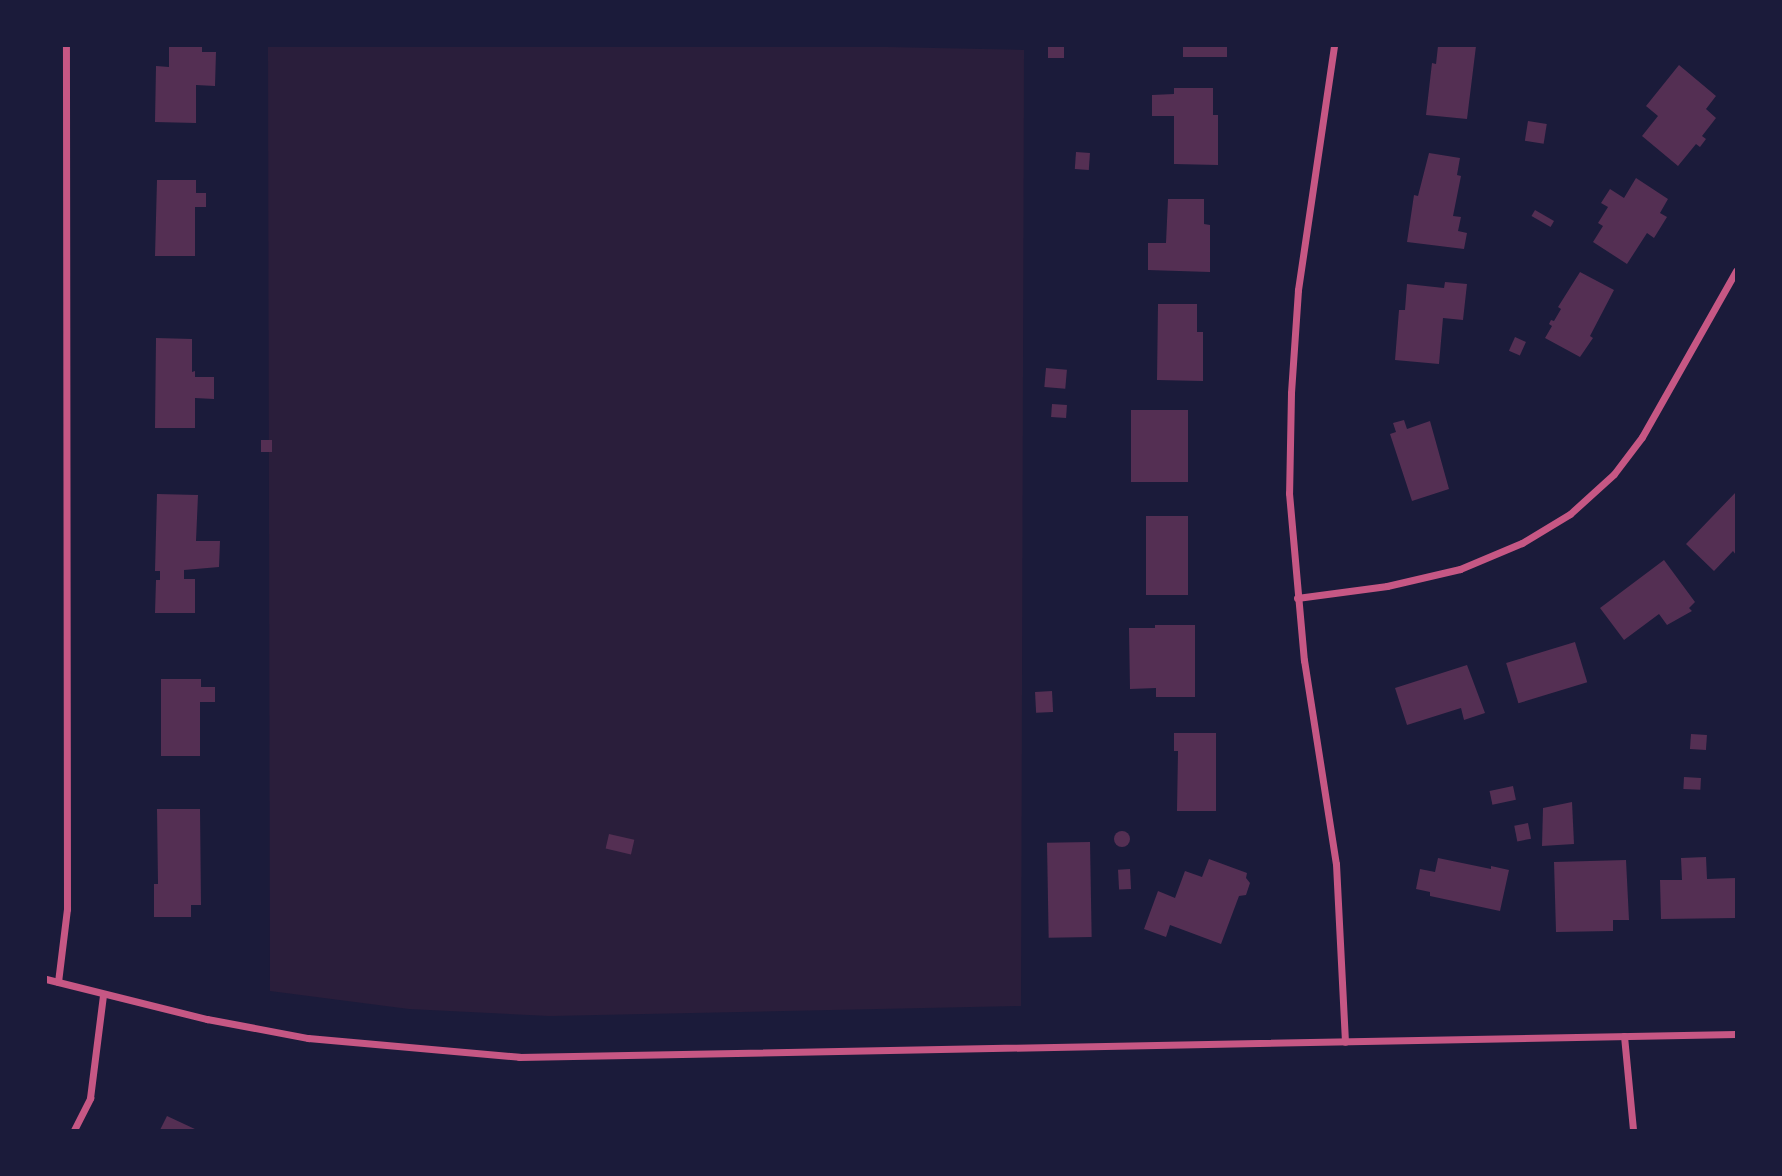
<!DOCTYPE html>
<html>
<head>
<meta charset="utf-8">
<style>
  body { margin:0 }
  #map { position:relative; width:1782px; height:1176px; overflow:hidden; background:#1b1b3a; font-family:Figtree,sans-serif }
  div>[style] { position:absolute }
  .green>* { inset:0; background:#2a1e3b }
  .building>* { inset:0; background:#542f53; transform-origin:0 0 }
  .round { border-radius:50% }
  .minor>* { height:7px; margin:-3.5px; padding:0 3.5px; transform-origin:3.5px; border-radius:3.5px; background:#c65784 }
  span { translate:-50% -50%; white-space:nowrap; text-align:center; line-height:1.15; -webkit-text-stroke:7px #1b1b3a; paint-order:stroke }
  .frame { position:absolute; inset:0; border:47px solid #1b1b3a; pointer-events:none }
</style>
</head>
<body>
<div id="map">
  <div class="green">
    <div style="clip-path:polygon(268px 46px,841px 46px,1024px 50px,1021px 1006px,550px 1016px,409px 1009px,270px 991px)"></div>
  </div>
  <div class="building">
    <div style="clip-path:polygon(169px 46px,202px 46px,202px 52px,216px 52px,215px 86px,196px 85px,196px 123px,155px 122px,156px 66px,169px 67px)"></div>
    <div style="left:1048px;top:46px;width:16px;height:12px"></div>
    <div style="left:1183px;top:46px;width:44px;height:11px"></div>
    <div style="clip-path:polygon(1438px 46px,1476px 46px,1467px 119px,1426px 115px,1432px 63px,1436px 64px)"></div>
    <div style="clip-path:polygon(1679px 65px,1716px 96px,1706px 109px,1716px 118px,1702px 136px,1706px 139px,1700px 147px,1696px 144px,1678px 166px,1642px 136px,1658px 116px,1646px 106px)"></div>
    <div style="clip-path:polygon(1174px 88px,1213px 88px,1213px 115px,1218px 115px,1218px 165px,1174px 164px,1174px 116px,1152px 116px,1152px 95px,1174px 94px)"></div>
    <div style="left:1528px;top:121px;width:19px;height:20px;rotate:9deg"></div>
    <div style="left:1076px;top:152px;width:14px;height:17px;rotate:4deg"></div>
    <div style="clip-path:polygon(1429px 153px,1460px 158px,1457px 175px,1461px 176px,1453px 216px,1461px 217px,1458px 231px,1467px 233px,1464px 249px,1407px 242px,1414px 195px,1418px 196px)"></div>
    <div style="clip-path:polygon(1636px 178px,1668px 199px,1660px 213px,1667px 217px,1654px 238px,1647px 233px,1627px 264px,1593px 242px,1603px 226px,1598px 223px,1608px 207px,1601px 203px,1610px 189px,1624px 198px)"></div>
    <div style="clip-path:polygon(157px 180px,196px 180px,196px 193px,206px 193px,206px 207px,195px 207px,195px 256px,155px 256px)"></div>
    <div style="clip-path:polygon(1168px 199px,1204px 199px,1204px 224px,1210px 225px,1210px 272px,1148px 270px,1148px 243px,1166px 243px)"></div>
    <div style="left:1535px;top:210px;width:22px;height:7px;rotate:30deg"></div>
    <div style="clip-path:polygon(1580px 272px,1614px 290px,1590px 336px,1593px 338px,1580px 357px,1545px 338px,1552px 326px,1549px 324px,1551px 320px,1554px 321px,1561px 309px,1558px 307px)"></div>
    <div style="clip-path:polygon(1445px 282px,1467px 284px,1463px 320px,1443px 318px,1439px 364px,1395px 360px,1399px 310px,1405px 310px,1407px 284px,1444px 288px)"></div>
    <div style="clip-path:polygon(1158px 304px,1197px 304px,1197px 332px,1203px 332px,1203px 381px,1157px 380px)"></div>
    <div style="left:1515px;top:337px;width:12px;height:15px;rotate:24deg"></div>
    <div style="clip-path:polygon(156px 338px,192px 339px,192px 372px,195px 371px,195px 377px,214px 377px,214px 399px,195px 398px,195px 428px,155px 428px)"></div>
    <div style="left:1046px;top:368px;width:21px;height:19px;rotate:5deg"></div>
    <div style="left:1052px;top:404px;width:15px;height:13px;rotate:4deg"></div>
    <div style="left:1131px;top:410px;width:57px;height:72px"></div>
    <div style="clip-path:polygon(1404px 420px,1407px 429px,1430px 421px,1449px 489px,1412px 501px,1390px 434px,1396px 432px,1393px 423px)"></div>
    <div style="left:261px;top:440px;width:11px;height:12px"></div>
    <div style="clip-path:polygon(1736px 492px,1736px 555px,1733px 551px,1714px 571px,1686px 544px)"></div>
    <div style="clip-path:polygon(157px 494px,198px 495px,196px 541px,220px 541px,219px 567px,184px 570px,184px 579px,195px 579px,195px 613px,155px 613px,156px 580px,160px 580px,160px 571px,155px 571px)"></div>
    <div style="left:1146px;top:516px;width:42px;height:79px"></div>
    <div style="clip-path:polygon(1664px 560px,1695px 602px,1689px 608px,1692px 611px,1667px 625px,1659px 614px,1624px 640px,1600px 608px)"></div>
    <div style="clip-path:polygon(1155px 625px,1195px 625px,1195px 697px,1156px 697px,1156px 688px,1130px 689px,1129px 628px,1155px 628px)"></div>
    <div style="left:1575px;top:642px;width:42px;height:72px;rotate:73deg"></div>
    <div style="clip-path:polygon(1467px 665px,1485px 713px,1464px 720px,1461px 708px,1407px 725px,1395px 688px)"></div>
    <div style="clip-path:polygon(161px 679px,201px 679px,201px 687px,215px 687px,215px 702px,200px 702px,200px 756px,161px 756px)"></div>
    <div style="left:1052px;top:691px;width:21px;height:17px;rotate:87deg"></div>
    <div style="clip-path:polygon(1174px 733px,1216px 733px,1216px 811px,1177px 811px,1178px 751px,1174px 751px)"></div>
    <div style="left:1691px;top:734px;width:16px;height:15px;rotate:4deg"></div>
    <div style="left:1684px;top:777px;width:17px;height:12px;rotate:3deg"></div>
    <div style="left:1513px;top:786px;width:14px;height:24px;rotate:78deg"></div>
    <div style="clip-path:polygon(1572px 802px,1574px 844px,1542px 846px,1543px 808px)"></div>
    <div style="clip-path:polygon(157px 809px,200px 809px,201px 905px,191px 905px,191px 917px,154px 917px,154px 884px,158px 884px)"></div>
    <div style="left:1528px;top:823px;width:16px;height:14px;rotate:79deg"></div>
    <div class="round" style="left:1114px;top:831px;width:16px;height:16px"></div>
    <div style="left:609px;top:834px;width:26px;height:15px;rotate:13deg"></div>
    <div style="left:1090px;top:842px;width:95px;height:43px;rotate:89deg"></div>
    <div style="clip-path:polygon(1706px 857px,1707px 879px,1736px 878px,1736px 918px,1661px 919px,1660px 880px,1682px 880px,1681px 858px)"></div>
    <div style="clip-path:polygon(1438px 858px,1491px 869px,1491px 866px,1509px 870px,1500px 911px,1430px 896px,1430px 892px,1416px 889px,1420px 869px,1435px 872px)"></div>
    <div style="clip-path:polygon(1209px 859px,1247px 873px,1246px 878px,1250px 883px,1246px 895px,1239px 896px,1221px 944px,1170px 925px,1166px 937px,1144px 929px,1158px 891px,1175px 898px,1185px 871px,1202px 877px)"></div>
    <div style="clip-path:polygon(1626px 860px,1629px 920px,1613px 920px,1613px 931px,1556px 932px,1554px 862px)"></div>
    <div style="left:1130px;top:869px;width:20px;height:12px;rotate:87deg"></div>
    <div style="clip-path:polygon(167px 1116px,197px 1130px,160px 1130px)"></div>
  </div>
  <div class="minor">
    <div style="left:1334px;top:46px;width:247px;rotate:98.4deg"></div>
    <div style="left:1298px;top:290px;width:103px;rotate:93.9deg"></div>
    <div style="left:1291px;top:393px;width:100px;rotate:91.1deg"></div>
    <div style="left:1289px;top:493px;width:168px;rotate:84.9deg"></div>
    <div style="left:1304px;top:660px;width:206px;rotate:81.1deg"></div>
    <div style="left:1336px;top:864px;width:178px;rotate:87.1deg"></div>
    <div style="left:1297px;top:598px;width:91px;rotate:-7.6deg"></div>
    <div style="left:1387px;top:586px;width:75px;rotate:-13.1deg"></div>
    <div style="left:1460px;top:569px;width:67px;rotate:-22.8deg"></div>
    <div style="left:1522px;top:543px;width:56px;rotate:-31.1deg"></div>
    <div style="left:1570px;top:514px;width:59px;rotate:-42.3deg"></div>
    <div style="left:1614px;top:474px;width:46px;rotate:-52.9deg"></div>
    <div style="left:1642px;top:437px;width:191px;rotate:-60.5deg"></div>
    <div style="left:46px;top:979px;width:166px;rotate:14deg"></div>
    <div style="left:207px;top:1019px;width:103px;rotate:10.7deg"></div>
    <div style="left:308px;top:1038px;width:212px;rotate:5.1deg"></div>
    <div style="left:519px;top:1057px;width:1217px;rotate:-1.08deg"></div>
    <div style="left:58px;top:982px;width:74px;rotate:-83deg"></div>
    <div style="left:67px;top:909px;width:863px;rotate:-90.07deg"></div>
    <div style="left:1624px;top:1036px;width:94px;rotate:84.5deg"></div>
    <div style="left:74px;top:1130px;width:36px;rotate:-63deg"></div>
    <div style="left:90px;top:1098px;width:104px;rotate:-82.8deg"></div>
  </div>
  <div class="frame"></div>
</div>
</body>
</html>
